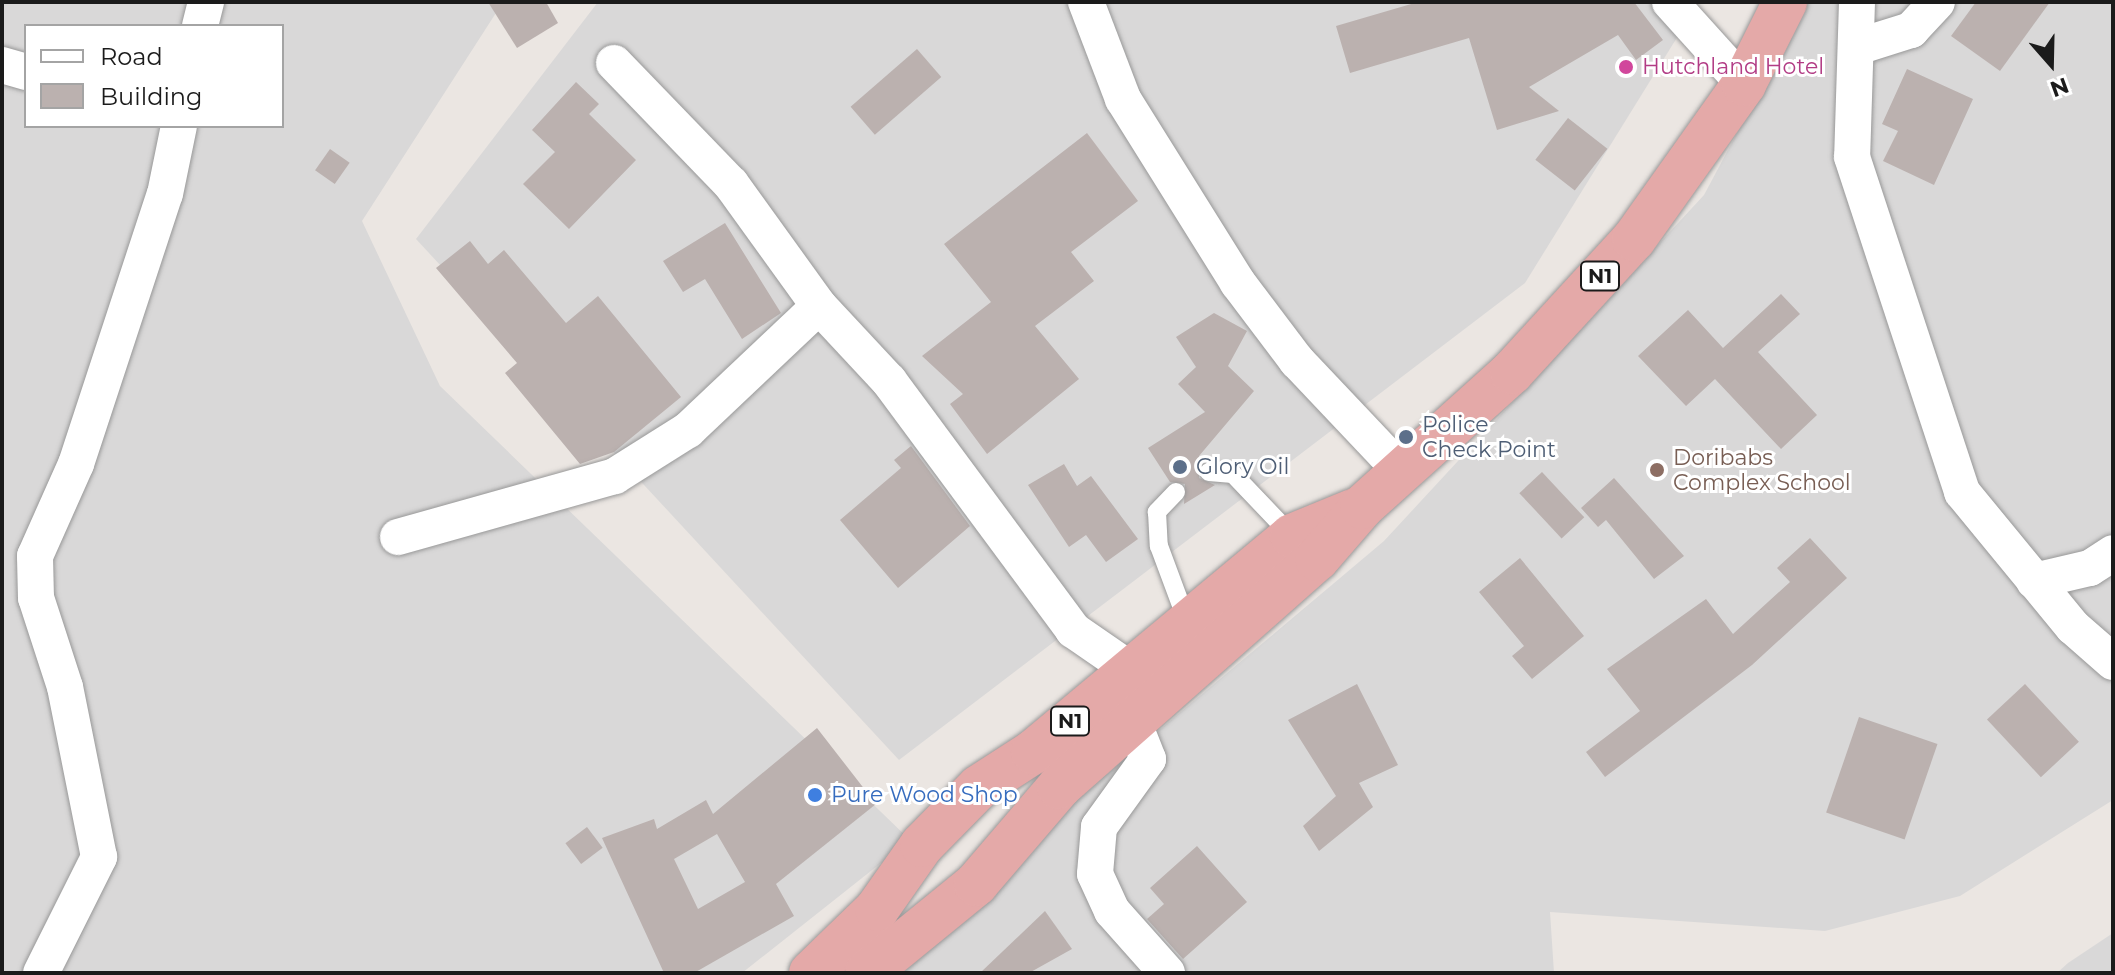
<!DOCTYPE html>
<html>
<head>
<meta charset="utf-8">
<style>
  body { margin:0 }
  #map { position:relative; width:2115px; height:975px; overflow:hidden; background:#ebe6e2; font-family:Montserrat,sans-serif }
  div>[style] { position:absolute }
  .residential>* { inset:0; background:#d9d8d8 }
  .building>* { inset:0; background:#bbb1af; transform-origin:0 0 }
  .roads { filter:drop-shadow(0 0 2px #989898) drop-shadow(0 0 2px #989898) }
  .service>* { height:18px; margin:-9px; padding:0 9px; transform-origin:9px; border-radius:9px; background:#fff }
  .minor>* { height:36px; margin:-18px; padding:0 18px; transform-origin:18px; border-radius:18px; background:#fff }
  .trunk>* { height:44px; margin:-22px; padding:0 22px; transform-origin:22px; border-radius:22px; background:#e4a9a8 }
  .dots>* { width:22px; height:22px; translate:-50% -50%; box-sizing:border-box; border:4px solid #fff; border-radius:50% }
  span { translate:-50% -50%; white-space:nowrap; text-align:center; line-height:1.15; -webkit-text-stroke:6px #fff; paint-order:stroke }
  .shield-label span { padding:2px 6px; background:#fff; border:2px solid; border-radius:6px; -webkit-text-stroke-width:0 }
  .shield-label { font-size:20px; color:#1b1b1b; font-weight:700 }
  .hotel-label { font-size:22px; color:#b23c85 }
  .left { translate:0 -50%; text-align:left }
  .service-label { font-size:22px; color:#4e5e75 }
  .education-label { font-size:22px; color:#785e54 }
  .shop-label { font-size:22px; color:#366cbe }
  .frame { position:absolute; inset:0; border:4px solid #1b1b1b; pointer-events:none }
  .legend { position:absolute; left:24px; top:24px; width:260px; height:104px; box-sizing:border-box; background:#fff; border:2px solid #a4a4a4; margin:0; padding:10px 14px; list-style:none; font-size:24px; color:#1b1b1b }
  .legend li { display:flex; align-items:center; gap:16px; height:40px }
  .legend b { width:40px; border:2px solid #a4a4a4 }
  .north { position:absolute; left:2011px; top:24px; width:80px; height:80px; -webkit-text-stroke:6px #fff; paint-order:stroke; rotate:160deg; font-size:22px; font-weight:700; line-height:32px; text-align:center; color:#1b1b1b }
  .north::after { content:''; display:block; margin:auto; width:28px; height:36px; background:#1b1b1b; clip-path:polygon(50% 0,100% 100%,50% 72%,0 100%) }
</style>
</head>
<body>
<div id="map">
  <div class="residential">
    <div style="clip-path:polygon(evenodd,2px 2px,503px 2px,362px 221px,440px 386px,910px 840px,742px 973px,2px 973px,2px 2px,26px 26px,282px 26px,282px 126px,26px 126px,26px 26px)"></div>
    <div style="clip-path:polygon(598px 2px,1699px 2px,1525px 283px,899px 760px,416px 239px)"></div>
    <div style="clip-path:polygon(1807px 2px,2113px 2px,2113px 800px,1960px 896px,1825px 931px,1550px 912px,1554px 973px,892px 973px,1068px 807px,1384px 541px,1704px 195px)"></div>
    <div style="clip-path:polygon(2113px 933px,2113px 973px,2057px 973px,2068px 963px)"></div>
  </div>
  <div class="building">
    <div style="clip-path:polygon(488px 2px,546px 2px,558px 23px,517px 48px)"></div>
    <div style="clip-path:polygon(1418px 2px,1634px 2px,1663px 40px,1636px 60px,1618px 35px,1529px 87px,1559px 111px,1497px 130px,1469px 38px,1350px 73px,1336px 26px)"></div>
    <div style="clip-path:polygon(1976px 2px,2050px 2px,2000px 71px,1951px 36px)"></div>
    <div style="left:917px;top:49px;width:37px;height:88px;rotate:49deg"></div>
    <div style="clip-path:polygon(1907px 69px,1973px 99px,1934px 185px,1883px 161px,1898px 131px,1882px 124px)"></div>
    <div style="clip-path:polygon(576px 82px,599px 104px,589px 114px,636px 160px,569px 229px,523px 184px,555px 152px,532px 130px)"></div>
    <div style="left:1568px;top:118px;width:50px;height:53px;rotate:38deg"></div>
    <div style="clip-path:polygon(1087px 133px,1138px 201px,1071px 252px,1094px 281px,1035px 326px,1079px 379px,987px 454px,950px 404px,963px 394px,922px 356px,991px 302px,944px 244px)"></div>
    <div style="left:330px;top:149px;width:24px;height:26px;rotate:35deg"></div>
    <div style="clip-path:polygon(725px 223px,781px 313px,742px 339px,705px 279px,683px 292px,663px 261px)"></div>
    <div style="clip-path:polygon(470px 241px,488px 264px,504px 250px,566px 323px,598px 296px,681px 397px,614px 452px,580px 464px,505px 373px,517px 363px,436px 268px)"></div>
    <div style="clip-path:polygon(1781px 294px,1800px 314px,1758px 352px,1817px 415px,1781px 449px,1715px 379px,1686px 406px,1638px 356px,1688px 310px,1723px 348px)"></div>
    <div style="clip-path:polygon(1214px 313px,1247px 331px,1228px 366px,1254px 391px,1199px 456px,1199px 478px,1215px 485px,1184px 504px,1185px 484px,1170px 482px,1148px 448px,1205px 412px,1178px 384px,1196px 367px,1176px 337px)"></div>
    <div style="clip-path:polygon(911px 446px,970px 526px,898px 588px,840px 520px,901px 468px,894px 460px)"></div>
    <div style="clip-path:polygon(1064px 464px,1077px 486px,1091px 476px,1138px 539px,1106px 562px,1086px 535px,1069px 547px,1028px 485px)"></div>
    <div style="left:1542px;top:472px;width:62px;height:31px;rotate:47deg"></div>
    <div style="clip-path:polygon(1614px 478px,1684px 556px,1654px 579px,1606px 520px,1598px 527px,1581px 508px)"></div>
    <div style="clip-path:polygon(1810px 538px,1847px 578px,1752px 665px,1605px 777px,1586px 752px,1640px 711px,1607px 669px,1706px 599px,1733px 634px,1790px 582px,1777px 568px)"></div>
    <div style="clip-path:polygon(1520px 558px,1584px 636px,1532px 679px,1512px 656px,1524px 646px,1479px 592px)"></div>
    <div style="clip-path:polygon(1357px 684px,1398px 765px,1359px 783px,1373px 807px,1319px 851px,1303px 826px,1336px 796px,1288px 720px)"></div>
    <div style="left:2025px;top:684px;width:79px;height:52px;rotate:47deg"></div>
    <div style="left:1859px;top:717px;width:83px;height:101px;rotate:19deg"></div>
    <div style="clip-path:polygon(evenodd,817px 728px,876px 804px,776px 884px,794px 916px,694px 973px,664px 973px,602px 838px,654px 819px,657px 829px,706px 800px,713px 814px,817px 728px,717px 834px,745px 882px,698px 909px,674px 859px,717px 834px)"></div>
    <div style="left:587px;top:827px;width:26px;height:27px;rotate:53deg"></div>
    <div style="clip-path:polygon(1197px 846px,1247px 902px,1183px 959px,1147px 919px,1164px 904px,1150px 888px)"></div>
    <div style="clip-path:polygon(1045px 911px,1072px 949px,1029px 973px,980px 973px)"></div>
  </div>
  <div class="roads">
    <div class="service">
      <div style="left:1209px;top:472px;width:24px;rotate:5deg"></div>
      <div style="left:1233px;top:474px;width:86px;rotate:46.4deg"></div>
      <div style="left:1176px;top:492px;width:28px;rotate:134deg"></div>
      <div style="left:1157px;top:512px;width:34px;rotate:87deg"></div>
      <div style="left:1159px;top:546px;width:83px;rotate:69.6deg"></div>
    </div>
    <div class="minor">
      <div style="left:1086px;top:2px;width:104px;rotate:69.1deg"></div>
      <div style="left:1123px;top:99px;width:217px;rotate:58deg"></div>
      <div style="left:1238px;top:283px;width:98px;rotate:52.9deg"></div>
      <div style="left:1297px;top:361px;width:154px;rotate:46.6deg"></div>
      <div style="left:1670px;top:2px;width:110px;rotate:47.9deg"></div>
      <div style="left:1857px;top:2px;width:155px;rotate:91.8deg"></div>
      <div style="left:1852px;top:157px;width:353px;rotate:71.8deg"></div>
      <div style="left:1962px;top:492px;width:175px;rotate:50.6deg"></div>
      <div style="left:2073px;top:627px;width:53px;rotate:41.2deg"></div>
      <div style="left:200px;top:26px;width:25px;rotate:-76deg"></div>
      <div style="left:1857px;top:47px;width:57px;rotate:-17.5deg"></div>
      <div style="left:1911px;top:30px;width:38px;rotate:-47deg"></div>
      <div style="left:614px;top:63px;width:168px;rotate:46deg"></div>
      <div style="left:731px;top:184px;width:150px;rotate:54.2deg"></div>
      <div style="left:819px;top:306px;width:103px;rotate:47deg"></div>
      <div style="left:889px;top:381px;width:310px;rotate:53.5deg"></div>
      <div style="left:1073px;top:630px;width:70px;rotate:34.6deg"></div>
      <div style="left:2px;top:65px;width:25px;rotate:16deg"></div>
      <div style="left:398px;top:537px;width:225px;rotate:-15.7deg"></div>
      <div style="left:615px;top:476px;width:86px;rotate:-32.2deg"></div>
      <div style="left:688px;top:430px;width:180px;rotate:-43.4deg"></div>
      <div style="left:2034px;top:581px;width:57px;rotate:-13.1deg"></div>
      <div style="left:2090px;top:568px;width:27px;rotate:-33deg"></div>
      <div style="left:1133px;top:721px;width:41px;rotate:68.5deg"></div>
      <div style="left:1148px;top:759px;width:84px;rotate:125.8deg"></div>
      <div style="left:1099px;top:827px;width:47px;rotate:94.9deg"></div>
      <div style="left:1095px;top:874px;width:41px;rotate:65.3deg"></div>
      <div style="left:1112px;top:911px;width:83px;rotate:48.4deg"></div>
      <div style="left:41px;top:973px;width:130px;rotate:-63.4deg"></div>
      <div style="left:99px;top:857px;width:173px;rotate:-101.3deg"></div>
      <div style="left:65px;top:687px;width:94px;rotate:-108deg"></div>
      <div style="left:36px;top:598px;width:42px;rotate:-91.4deg"></div>
      <div style="left:35px;top:556px;width:101px;rotate:-66deg"></div>
      <div style="left:76px;top:464px;width:284px;rotate:-71.8deg"></div>
      <div style="left:165px;top:194px;width:69px;rotate:-78.4deg"></div>
    </div>
    <div class="trunk">
      <div style="left:811px;top:973px;width:92px;rotate:-44.1deg"></div>
      <div style="left:877px;top:909px;width:78px;rotate:-54.9deg"></div>
      <div style="left:922px;top:845px;width:81px;rotate:-45.5deg"></div>
      <div style="left:979px;top:787px;width:64px;rotate:-32.9deg"></div>
      <div style="left:1033px;top:752px;width:337px;rotate:-39.8deg"></div>
      <div style="left:1292px;top:536px;width:66px;rotate:-22.3deg"></div>
      <div style="left:867px;top:973px;width:141px;rotate:-39.2deg"></div>
      <div style="left:976px;top:884px;width:128px;rotate:-49.4deg"></div>
      <div style="left:1059px;top:787px;width:344px;rotate:-41.5deg"></div>
      <div style="left:1317px;top:559px;width:69px;rotate:-49.1deg"></div>
      <div style="left:1362px;top:507px;width:202px;rotate:-42deg"></div>
      <div style="left:1512px;top:372px;width:180px;rotate:-47.5deg"></div>
      <div style="left:1634px;top:239px;width:190px;rotate:-54.6deg"></div>
      <div style="left:1744px;top:84px;width:92px;rotate:-63.4deg"></div>
    </div>
  </div>
  <div class="dots">
    <div style="left:1626px;top:67px;background:#d1479c"></div>
    <div style="left:1406px;top:437px;background:#5c6f8a"></div>
    <div style="left:1180px;top:467px;background:#5c6f8a"></div>
    <div style="left:1657px;top:470px;background:#8d6e63"></div>
    <div style="left:815px;top:795px;background:#3f7fe0"></div>
  </div>
  <div class="shield-label">
    <span style="left:1600px;top:276px">N1</span>
    <span style="left:1070px;top:721px">N1</span>
  </div>
  <div class="hotel-label">
    <span class="left" style="left:1642px;top:67px">Hutchland Hotel</span>
  </div>
  <div class="service-label">
    <span class="left" style="left:1422px;top:437px">Police<br>Check Point</span>
    <span class="left" style="left:1196px;top:467px">Glory Oil</span>
  </div>
  <div class="education-label">
    <span class="left" style="left:1673px;top:470px">Doribabs<br>Complex School</span>
  </div>
  <div class="shop-label">
    <span class="left" style="left:831px;top:795px">Pure Wood Shop</span>
  </div>
  <div class="frame"></div>
  <ul class="legend">
  <li><b style="height:10px;background:#fff"></b>Road</li>
  <li><b style="height:22px;background:#bbb1af"></b>Building</li>
  </ul>
  <div class="north">N</div>
</div>
</body>
</html>
